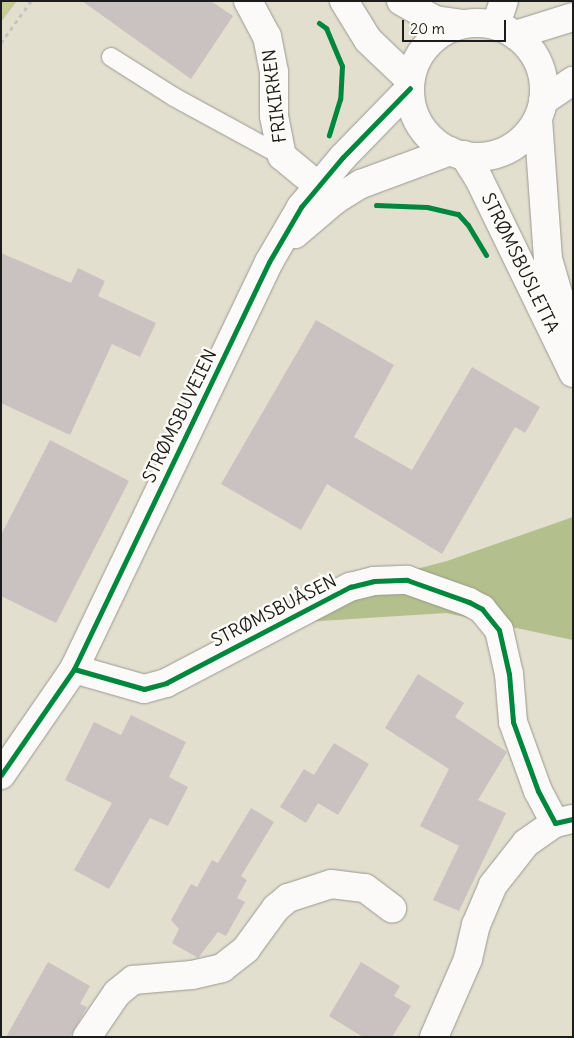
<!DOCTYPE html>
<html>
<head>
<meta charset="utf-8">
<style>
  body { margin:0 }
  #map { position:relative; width:574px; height:1038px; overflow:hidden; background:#e2dfcf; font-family:Delius,sans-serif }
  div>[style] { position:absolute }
  .green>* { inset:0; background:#c7cc91 }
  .forest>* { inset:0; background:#b3bf8c }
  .building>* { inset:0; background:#cac1c1 }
  .path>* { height:3px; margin-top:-1.5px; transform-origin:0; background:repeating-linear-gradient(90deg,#c4c4c1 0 4px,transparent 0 8px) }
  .roads { filter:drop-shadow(0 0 1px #9a9990) drop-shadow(0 0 1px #9a9990) }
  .lane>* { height:18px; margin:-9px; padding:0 9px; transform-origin:9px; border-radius:9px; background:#fbfaf8 }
  .street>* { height:28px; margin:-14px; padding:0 14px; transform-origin:14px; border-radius:14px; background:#fbfaf8 }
  .secondary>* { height:28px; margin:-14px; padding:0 14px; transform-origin:14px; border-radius:14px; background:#fbfaf8 }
  .primary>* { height:28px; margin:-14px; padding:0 14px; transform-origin:14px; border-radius:14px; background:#fbfaf8 }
  .primary>.ring { margin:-14px; padding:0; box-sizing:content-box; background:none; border:28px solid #fbfaf8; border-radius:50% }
  .cycleway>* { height:5px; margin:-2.5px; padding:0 2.5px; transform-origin:2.5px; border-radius:2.5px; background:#00873e }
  span { translate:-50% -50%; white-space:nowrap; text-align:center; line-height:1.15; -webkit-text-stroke:5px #fdfcf7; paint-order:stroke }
  .street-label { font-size:18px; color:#1c1c1c }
  .frame { position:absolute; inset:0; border:2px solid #1c1c1c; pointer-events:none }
  .scale { position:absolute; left:402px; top:20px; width:104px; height:22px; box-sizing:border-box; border:2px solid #1c1c1c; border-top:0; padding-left:6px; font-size:15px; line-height:18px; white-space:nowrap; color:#1c1c1c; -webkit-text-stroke:4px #fdfcf7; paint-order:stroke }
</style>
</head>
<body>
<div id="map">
  <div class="green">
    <div style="clip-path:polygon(1px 1px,17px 1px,1px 22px)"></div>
  </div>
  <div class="forest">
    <div style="clip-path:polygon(573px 517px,573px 640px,446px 613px,288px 623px,382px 578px,447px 561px)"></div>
  </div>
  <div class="building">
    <div style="clip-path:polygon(82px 1px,211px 1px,233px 16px,191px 79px)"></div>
    <div style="clip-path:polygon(1px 253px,71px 283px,78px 268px,105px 281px,98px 296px,156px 323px,140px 357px,112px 344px,70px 435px,1px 403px)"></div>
    <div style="clip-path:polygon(316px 320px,394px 365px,354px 437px,412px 470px,472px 367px,540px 407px,525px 433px,515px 427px,442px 554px,327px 484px,301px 530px,221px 484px)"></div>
    <div style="clip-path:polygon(50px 440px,129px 481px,56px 623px,1px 596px,1px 535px)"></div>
    <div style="clip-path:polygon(418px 674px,464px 703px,455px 717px,507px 752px,478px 800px,506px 813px,459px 911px,433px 900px,459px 846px,420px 826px,449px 769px,385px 728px)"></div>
    <div style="clip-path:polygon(131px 715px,186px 742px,169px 777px,188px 787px,168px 826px,150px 818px,109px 889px,74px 870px,112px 803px,65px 780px,94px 722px,121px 735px)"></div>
    <div style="clip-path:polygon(334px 743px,369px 764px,338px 815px,318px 803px,306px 823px,280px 807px,304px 769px,314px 775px)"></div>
    <div style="clip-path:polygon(251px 808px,274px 822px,241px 876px,247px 880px,237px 898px,245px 902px,226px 936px,218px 932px,198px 958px,172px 943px,179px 929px,171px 920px,191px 884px,197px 887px,212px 860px,218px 863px)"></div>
    <div style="clip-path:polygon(48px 962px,90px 986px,80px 1004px,87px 1007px,70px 1037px,6px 1037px)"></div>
    <div style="clip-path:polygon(361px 962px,400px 986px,394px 996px,411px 1006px,392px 1037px,363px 1037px,329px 1016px)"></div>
  </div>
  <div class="path">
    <div style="left:1px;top:43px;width:52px;rotate:-54.5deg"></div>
  </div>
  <div class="roads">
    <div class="lane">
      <div style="left:111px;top:57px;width:75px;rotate:32.4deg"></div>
      <div style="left:174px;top:97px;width:123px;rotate:28.6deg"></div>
    </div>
    <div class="street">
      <div style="left:248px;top:1px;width:40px;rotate:62deg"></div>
      <div style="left:267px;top:36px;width:37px;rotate:79deg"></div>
      <div style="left:274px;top:72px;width:44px;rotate:90deg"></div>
      <div style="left:274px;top:116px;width:41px;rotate:78.7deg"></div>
      <div style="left:282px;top:156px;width:69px;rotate:39.7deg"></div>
      <div style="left:496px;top:25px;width:25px;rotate:-72deg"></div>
      <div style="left:74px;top:669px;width:73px;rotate:15.9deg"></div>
      <div style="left:144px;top:689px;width:23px;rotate:-15deg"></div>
      <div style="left:166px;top:683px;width:208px;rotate:-27.6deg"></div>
      <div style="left:350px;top:587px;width:25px;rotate:-14deg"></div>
      <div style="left:374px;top:581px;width:33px;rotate:-2deg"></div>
      <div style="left:407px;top:580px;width:66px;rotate:19.5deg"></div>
      <div style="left:469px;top:602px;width:15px;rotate:28deg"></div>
      <div style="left:482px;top:609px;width:27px;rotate:51deg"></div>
      <div style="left:499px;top:630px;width:45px;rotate:77.2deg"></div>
      <div style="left:509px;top:674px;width:48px;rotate:85.2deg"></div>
      <div style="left:513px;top:722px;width:73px;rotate:70.1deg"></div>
      <div style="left:538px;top:791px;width:36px;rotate:62deg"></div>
      <div style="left:555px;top:823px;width:18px;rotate:-13deg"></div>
      <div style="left:87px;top:1037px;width:53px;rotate:-55.7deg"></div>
      <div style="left:117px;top:993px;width:21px;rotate:-39deg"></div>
      <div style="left:133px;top:980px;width:59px;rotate:-4.8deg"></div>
      <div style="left:192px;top:975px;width:31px;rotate:-13deg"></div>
      <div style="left:222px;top:968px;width:31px;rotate:-38deg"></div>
      <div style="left:246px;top:949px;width:51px;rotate:-53.8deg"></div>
      <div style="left:276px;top:908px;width:16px;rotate:-40deg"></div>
      <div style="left:288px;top:898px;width:45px;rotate:-18deg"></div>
      <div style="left:331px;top:884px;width:34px;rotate:7deg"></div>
      <div style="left:365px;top:888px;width:34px;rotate:37deg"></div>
      <div style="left:434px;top:1037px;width:85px;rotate:-66.4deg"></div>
      <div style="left:468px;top:959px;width:35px;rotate:-77deg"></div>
      <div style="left:476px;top:925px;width:43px;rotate:-67deg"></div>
      <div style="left:493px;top:885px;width:53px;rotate:-51.8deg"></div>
      <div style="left:526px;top:843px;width:35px;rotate:-35deg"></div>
    </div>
    <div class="secondary">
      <div style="left:295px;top:234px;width:52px;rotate:-40.4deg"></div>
      <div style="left:335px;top:200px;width:31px;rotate:-32deg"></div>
      <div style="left:361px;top:184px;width:95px;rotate:-20.3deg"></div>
      <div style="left:1px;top:775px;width:129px;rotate:-55.4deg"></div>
      <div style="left:74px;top:669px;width:451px;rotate:-64.4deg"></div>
      <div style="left:269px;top:262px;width:64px;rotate:-59.8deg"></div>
      <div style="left:301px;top:207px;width:65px;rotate:-50deg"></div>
      <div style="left:343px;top:157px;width:96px;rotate:-45.8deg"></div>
    </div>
    <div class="primary">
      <div style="left:344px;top:1px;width:46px;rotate:58.4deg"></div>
      <div style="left:368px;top:40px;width:58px;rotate:43.6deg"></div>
      <div style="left:401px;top:1px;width:39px;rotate:29deg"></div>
      <div style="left:435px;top:20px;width:27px;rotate:8deg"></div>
      <div class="ring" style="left:410px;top:23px;width:106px;height:106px"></div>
      <div style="left:515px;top:35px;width:61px;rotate:-17.2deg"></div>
      <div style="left:543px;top:101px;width:36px;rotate:-34deg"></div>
      <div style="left:538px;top:119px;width:140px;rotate:85.9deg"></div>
      <div style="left:548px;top:259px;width:85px;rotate:73.7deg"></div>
      <div style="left:464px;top:155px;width:26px;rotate:58deg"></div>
      <div style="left:478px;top:177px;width:218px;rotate:64.1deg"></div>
    </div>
  </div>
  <div class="cycleway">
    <div style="left:319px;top:23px;width:9px;rotate:36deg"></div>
    <div style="left:326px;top:28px;width:41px;rotate:67.2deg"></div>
    <div style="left:342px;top:66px;width:33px;rotate:93deg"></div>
    <div style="left:340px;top:99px;width:38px;rotate:107deg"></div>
    <div style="left:376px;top:205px;width:51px;rotate:2.2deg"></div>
    <div style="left:427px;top:207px;width:32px;rotate:13deg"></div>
    <div style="left:458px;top:214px;width:15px;rotate:48deg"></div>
    <div style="left:468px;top:225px;width:35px;rotate:59deg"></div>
    <div style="left:74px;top:669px;width:73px;rotate:15.9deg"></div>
    <div style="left:144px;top:689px;width:23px;rotate:-15deg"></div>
    <div style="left:166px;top:683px;width:208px;rotate:-27.6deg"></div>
    <div style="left:350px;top:587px;width:25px;rotate:-14deg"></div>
    <div style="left:374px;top:581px;width:33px;rotate:-2deg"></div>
    <div style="left:407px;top:580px;width:66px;rotate:19.5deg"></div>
    <div style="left:469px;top:602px;width:15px;rotate:28deg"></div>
    <div style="left:482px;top:609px;width:27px;rotate:51deg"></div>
    <div style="left:499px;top:630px;width:45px;rotate:77.2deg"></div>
    <div style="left:509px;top:674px;width:48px;rotate:85.2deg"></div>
    <div style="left:513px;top:722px;width:73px;rotate:70.1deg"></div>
    <div style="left:538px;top:791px;width:36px;rotate:62deg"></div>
    <div style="left:555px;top:823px;width:18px;rotate:-13deg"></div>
    <div style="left:1px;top:775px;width:129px;rotate:-55.4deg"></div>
    <div style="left:74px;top:669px;width:451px;rotate:-64.4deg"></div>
    <div style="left:269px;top:262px;width:64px;rotate:-59.8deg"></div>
    <div style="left:301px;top:207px;width:65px;rotate:-50deg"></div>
    <div style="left:343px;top:157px;width:96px;rotate:-45.8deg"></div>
  </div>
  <div class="street-label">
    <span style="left:275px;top:96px;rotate:-97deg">FRIKIRKEN</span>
    <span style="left:520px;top:263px;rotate:64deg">STRØMSBUSLETTA</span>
    <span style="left:180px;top:416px;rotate:-64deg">STRØMSBUVEIEN</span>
    <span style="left:274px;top:611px;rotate:-27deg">STRØMSBUÅSEN</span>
  </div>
  <div class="frame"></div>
  <div class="scale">20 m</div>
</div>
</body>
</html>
